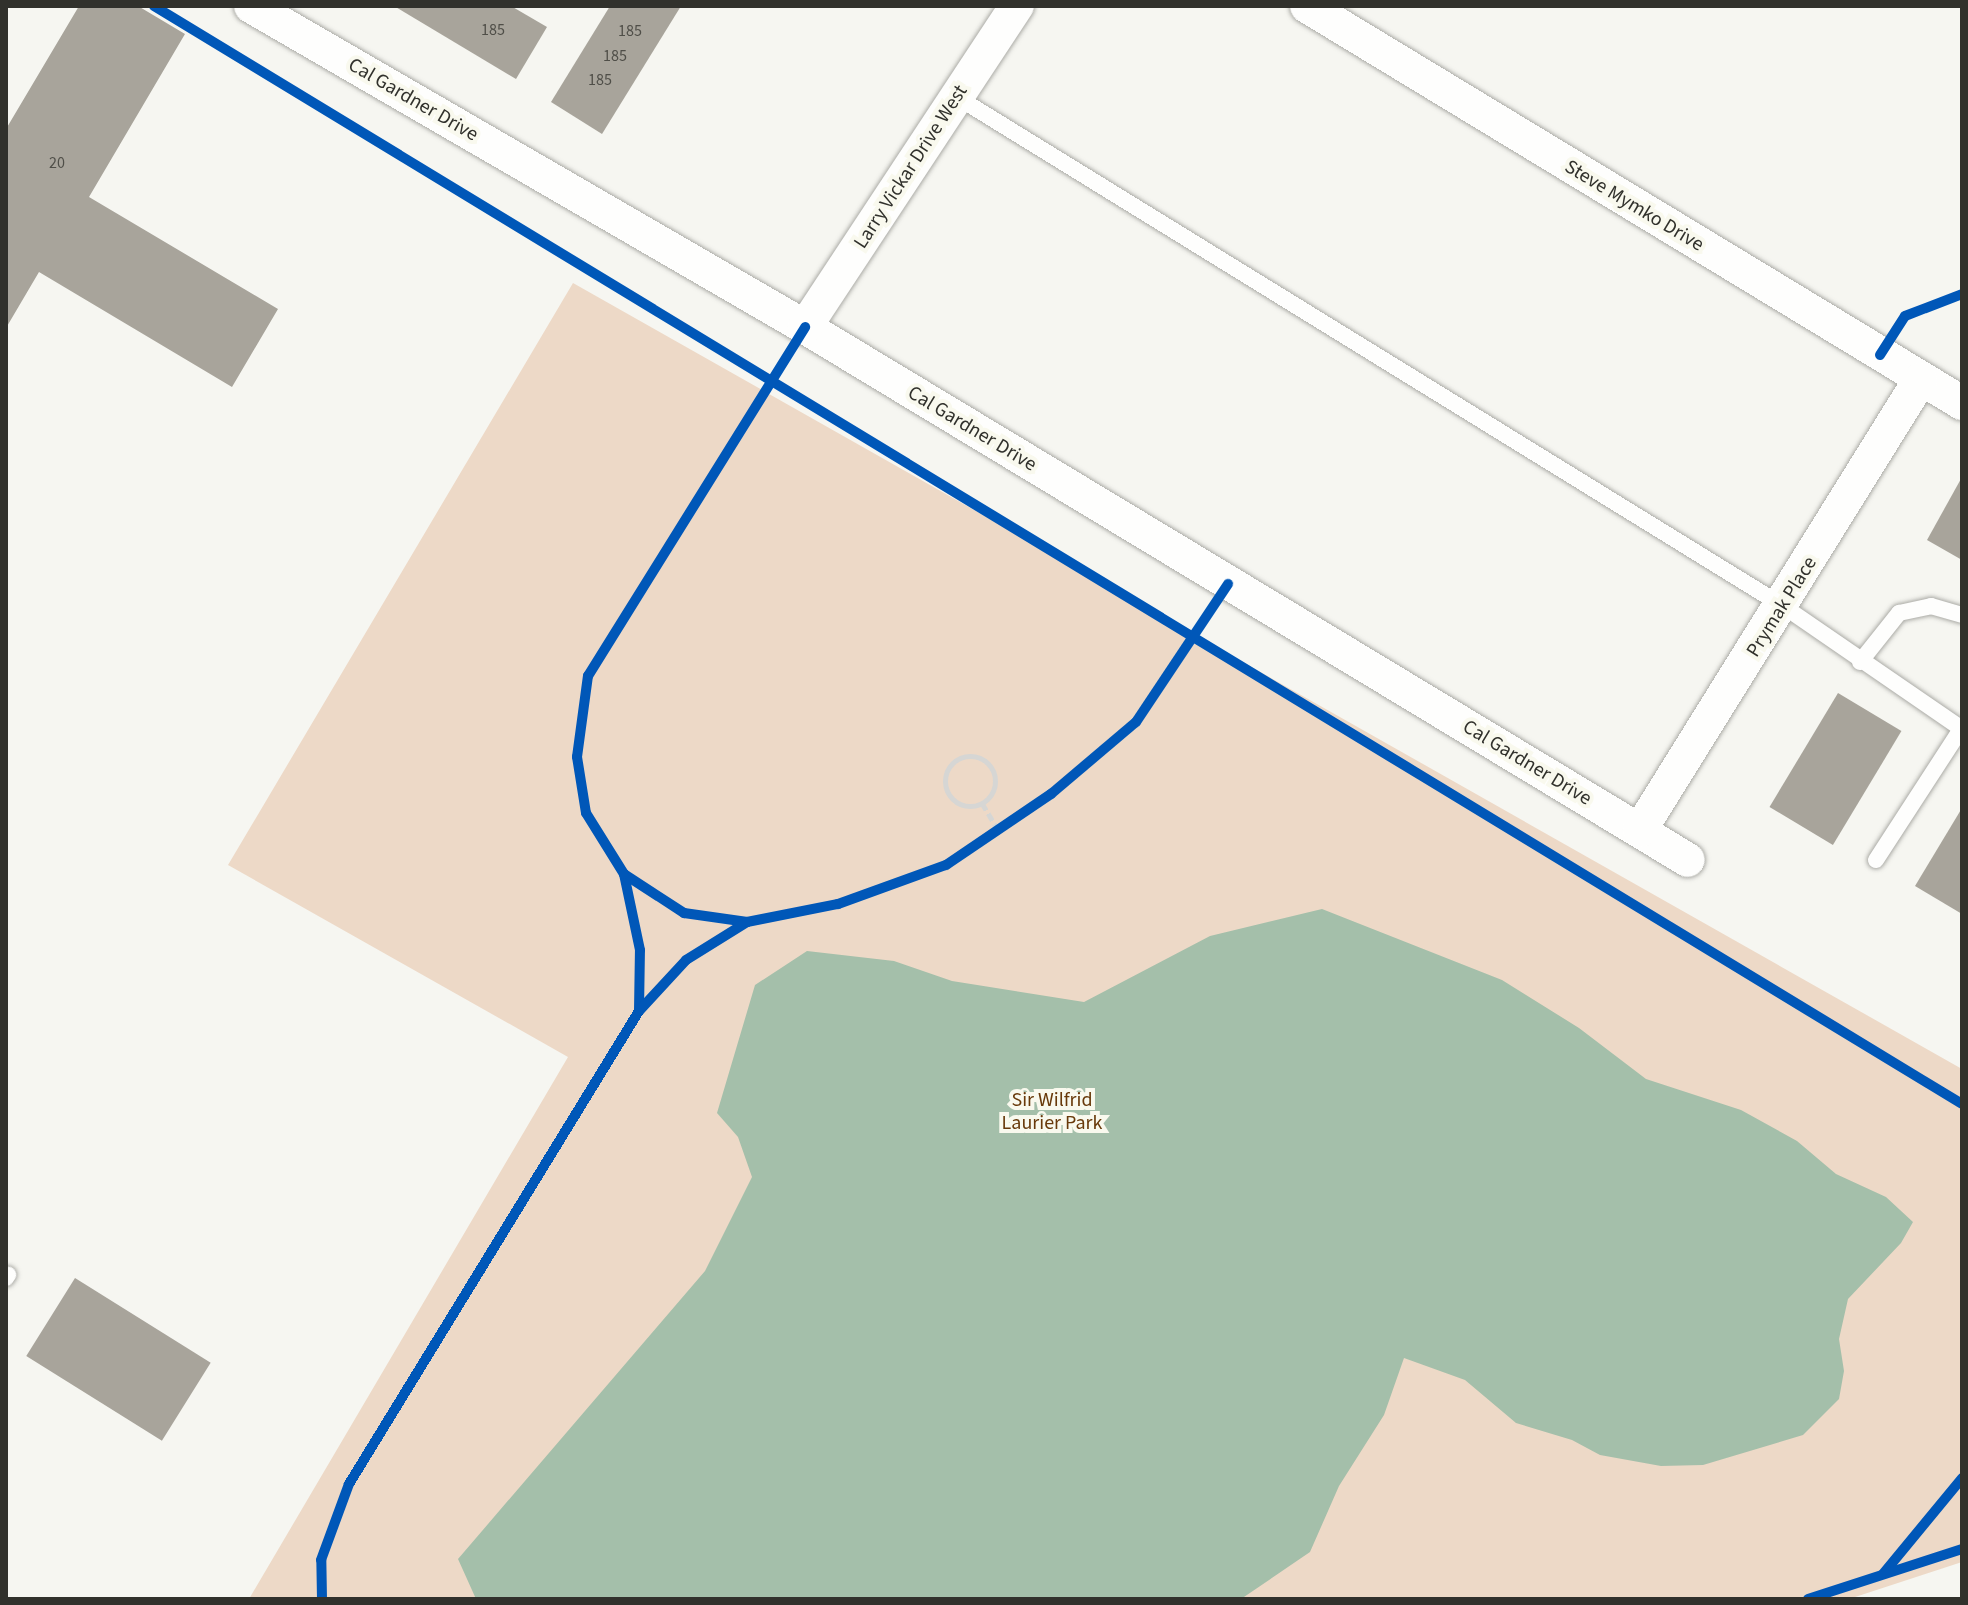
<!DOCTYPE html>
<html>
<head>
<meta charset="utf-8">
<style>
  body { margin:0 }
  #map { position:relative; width:1968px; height:1605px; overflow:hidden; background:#f6f6f1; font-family:"Source Sans 3",sans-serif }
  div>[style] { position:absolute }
  .green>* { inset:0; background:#edd9c7 }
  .water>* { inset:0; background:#a4bfaa }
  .building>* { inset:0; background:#a8a49b; transform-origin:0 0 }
  .path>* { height:5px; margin-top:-2.5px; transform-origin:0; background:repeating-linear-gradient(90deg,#d6d6d4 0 8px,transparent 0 12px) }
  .path>.ring { margin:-2.5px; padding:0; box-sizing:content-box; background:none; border:5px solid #d6d6d4; border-radius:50% }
  .roads { filter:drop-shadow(0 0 2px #ababa6) drop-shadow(0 0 2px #ababa6) }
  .lane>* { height:16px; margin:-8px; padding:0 8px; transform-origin:8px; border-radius:8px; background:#fefefd }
  .street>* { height:34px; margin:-17px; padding:0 17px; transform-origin:17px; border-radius:17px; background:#fefefd }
  .cycleway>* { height:10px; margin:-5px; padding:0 5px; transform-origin:5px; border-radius:5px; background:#0057b8 }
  span { translate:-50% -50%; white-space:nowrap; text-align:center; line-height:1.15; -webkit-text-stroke:8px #f9f9ee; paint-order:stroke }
  .number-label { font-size:16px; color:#4f4e48 }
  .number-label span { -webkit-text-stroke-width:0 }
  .street-label { font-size:20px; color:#31312c }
  .park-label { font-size:20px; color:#68390a }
  .frame { position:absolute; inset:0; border:8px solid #31312c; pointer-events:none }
</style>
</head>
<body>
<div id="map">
  <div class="green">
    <div style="clip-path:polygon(573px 283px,1962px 1069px,1962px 1562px,1849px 1599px,249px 1599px,568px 1057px,228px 865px)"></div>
  </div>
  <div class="water">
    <div style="clip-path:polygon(1322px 909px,1502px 980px,1579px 1028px,1646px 1079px,1741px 1110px,1797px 1141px,1836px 1174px,1886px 1197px,1913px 1222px,1901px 1243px,1848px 1299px,1839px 1339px,1844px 1371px,1839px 1399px,1803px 1435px,1703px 1465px,1661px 1466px,1600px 1455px,1572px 1440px,1516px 1423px,1465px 1380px,1404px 1358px,1384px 1415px,1339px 1486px,1310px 1552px,1241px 1599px,476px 1599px,458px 1559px,705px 1271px,752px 1177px,738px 1137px,717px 1113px,755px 985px,807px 951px,894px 961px,952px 981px,1084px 1002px,1210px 936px)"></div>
  </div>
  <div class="building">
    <div style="clip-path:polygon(79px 6px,138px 6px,185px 34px,89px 197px,278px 309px,232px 387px,39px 272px,6px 328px,6px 129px)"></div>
    <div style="clip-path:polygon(394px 6px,511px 6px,547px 27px,516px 79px)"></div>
    <div style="clip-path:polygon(610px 6px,681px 6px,602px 134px,551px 102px)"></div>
    <div style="clip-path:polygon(1962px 477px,1962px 560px,1927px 540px)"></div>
    <div style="left:1838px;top:693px;width:74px;height:133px;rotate:31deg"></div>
    <div style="clip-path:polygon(1962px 808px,1962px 914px,1915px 886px)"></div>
    <div style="left:75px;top:1278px;width:160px;height:92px;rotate:32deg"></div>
  </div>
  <div class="path">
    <div class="ring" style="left:945px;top:756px;width:45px;height:45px"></div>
    <div style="left:982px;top:803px;width:31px;rotate:59deg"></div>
  </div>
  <div class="roads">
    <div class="lane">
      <div style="left:957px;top:97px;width:970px;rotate:31.64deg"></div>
      <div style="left:1783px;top:606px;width:217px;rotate:34.5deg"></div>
      <div style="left:1860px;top:662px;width:63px;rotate:-51.5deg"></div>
      <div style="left:1899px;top:613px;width:33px;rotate:-12deg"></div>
      <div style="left:1931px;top:606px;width:32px;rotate:16deg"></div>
      <div style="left:1876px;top:860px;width:156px;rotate:-57deg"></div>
      <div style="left:6px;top:1278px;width:4px;rotate:-56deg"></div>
    </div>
    <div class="street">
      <div style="left:251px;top:6px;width:640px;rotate:30.09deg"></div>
      <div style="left:805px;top:327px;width:1031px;rotate:31.12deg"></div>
      <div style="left:1307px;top:6px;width:766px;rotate:31.22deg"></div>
      <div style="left:805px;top:327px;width:385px;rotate:-56.6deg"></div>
      <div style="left:1640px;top:830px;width:530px;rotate:-58.11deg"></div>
    </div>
  </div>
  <div class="cycleway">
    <div style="left:154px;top:6px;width:2115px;rotate:31.27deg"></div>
    <div style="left:1880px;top:355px;width:46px;rotate:-57.3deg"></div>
    <div style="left:1905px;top:316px;width:61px;rotate:-21.1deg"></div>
    <div style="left:624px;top:874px;width:72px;rotate:33deg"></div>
    <div style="left:684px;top:913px;width:64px;rotate:8.1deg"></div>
    <div style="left:639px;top:1011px;width:61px;rotate:-89.1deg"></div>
    <div style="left:640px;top:950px;width:78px;rotate:-101.9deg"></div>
    <div style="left:624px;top:874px;width:72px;rotate:-121.9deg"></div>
    <div style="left:586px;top:813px;width:57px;rotate:-99.1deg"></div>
    <div style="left:577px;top:757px;width:82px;rotate:-82.3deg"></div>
    <div style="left:588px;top:676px;width:411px;rotate:-58.1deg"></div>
    <div style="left:1883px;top:1574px;width:124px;rotate:-50.5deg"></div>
    <div style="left:322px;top:1599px;width:39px;rotate:-91deg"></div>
    <div style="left:321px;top:1560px;width:81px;rotate:-69.8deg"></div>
    <div style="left:349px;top:1484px;width:555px;rotate:-58.49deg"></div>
    <div style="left:639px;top:1011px;width:69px;rotate:-47.3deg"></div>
    <div style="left:686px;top:960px;width:72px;rotate:-31.9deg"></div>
    <div style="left:747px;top:922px;width:93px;rotate:-11.2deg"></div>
    <div style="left:838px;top:904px;width:115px;rotate:-19.9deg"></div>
    <div style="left:946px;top:865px;width:127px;rotate:-34.1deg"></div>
    <div style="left:1051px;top:794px;width:111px;rotate:-40.3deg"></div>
    <div style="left:1136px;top:722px;width:166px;rotate:-56.3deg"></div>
    <div style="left:1808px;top:1599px;width:162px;rotate:-18deg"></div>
  </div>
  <div class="number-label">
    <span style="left:493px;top:30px">185</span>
    <span style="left:630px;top:31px">185</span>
    <span style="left:615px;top:56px">185</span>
    <span style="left:600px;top:80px">185</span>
    <span style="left:57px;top:163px">20</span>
  </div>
  <div class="street-label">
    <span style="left:413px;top:100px;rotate:30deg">Cal Gardner Drive</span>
    <span style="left:911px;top:167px;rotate:-57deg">Larry Vickar Drive West</span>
    <span style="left:1634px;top:206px;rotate:31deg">Steve Mymko Drive</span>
    <span style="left:972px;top:429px;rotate:31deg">Cal Gardner Drive</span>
    <span style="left:1782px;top:607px;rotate:-58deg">Prymak Place</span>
    <span style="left:1527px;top:763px;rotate:31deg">Cal Gardner Drive</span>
  </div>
  <div class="park-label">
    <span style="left:1052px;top:1112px">Sir Wilfrid<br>Laurier Park</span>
  </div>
  <div class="frame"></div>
</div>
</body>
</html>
